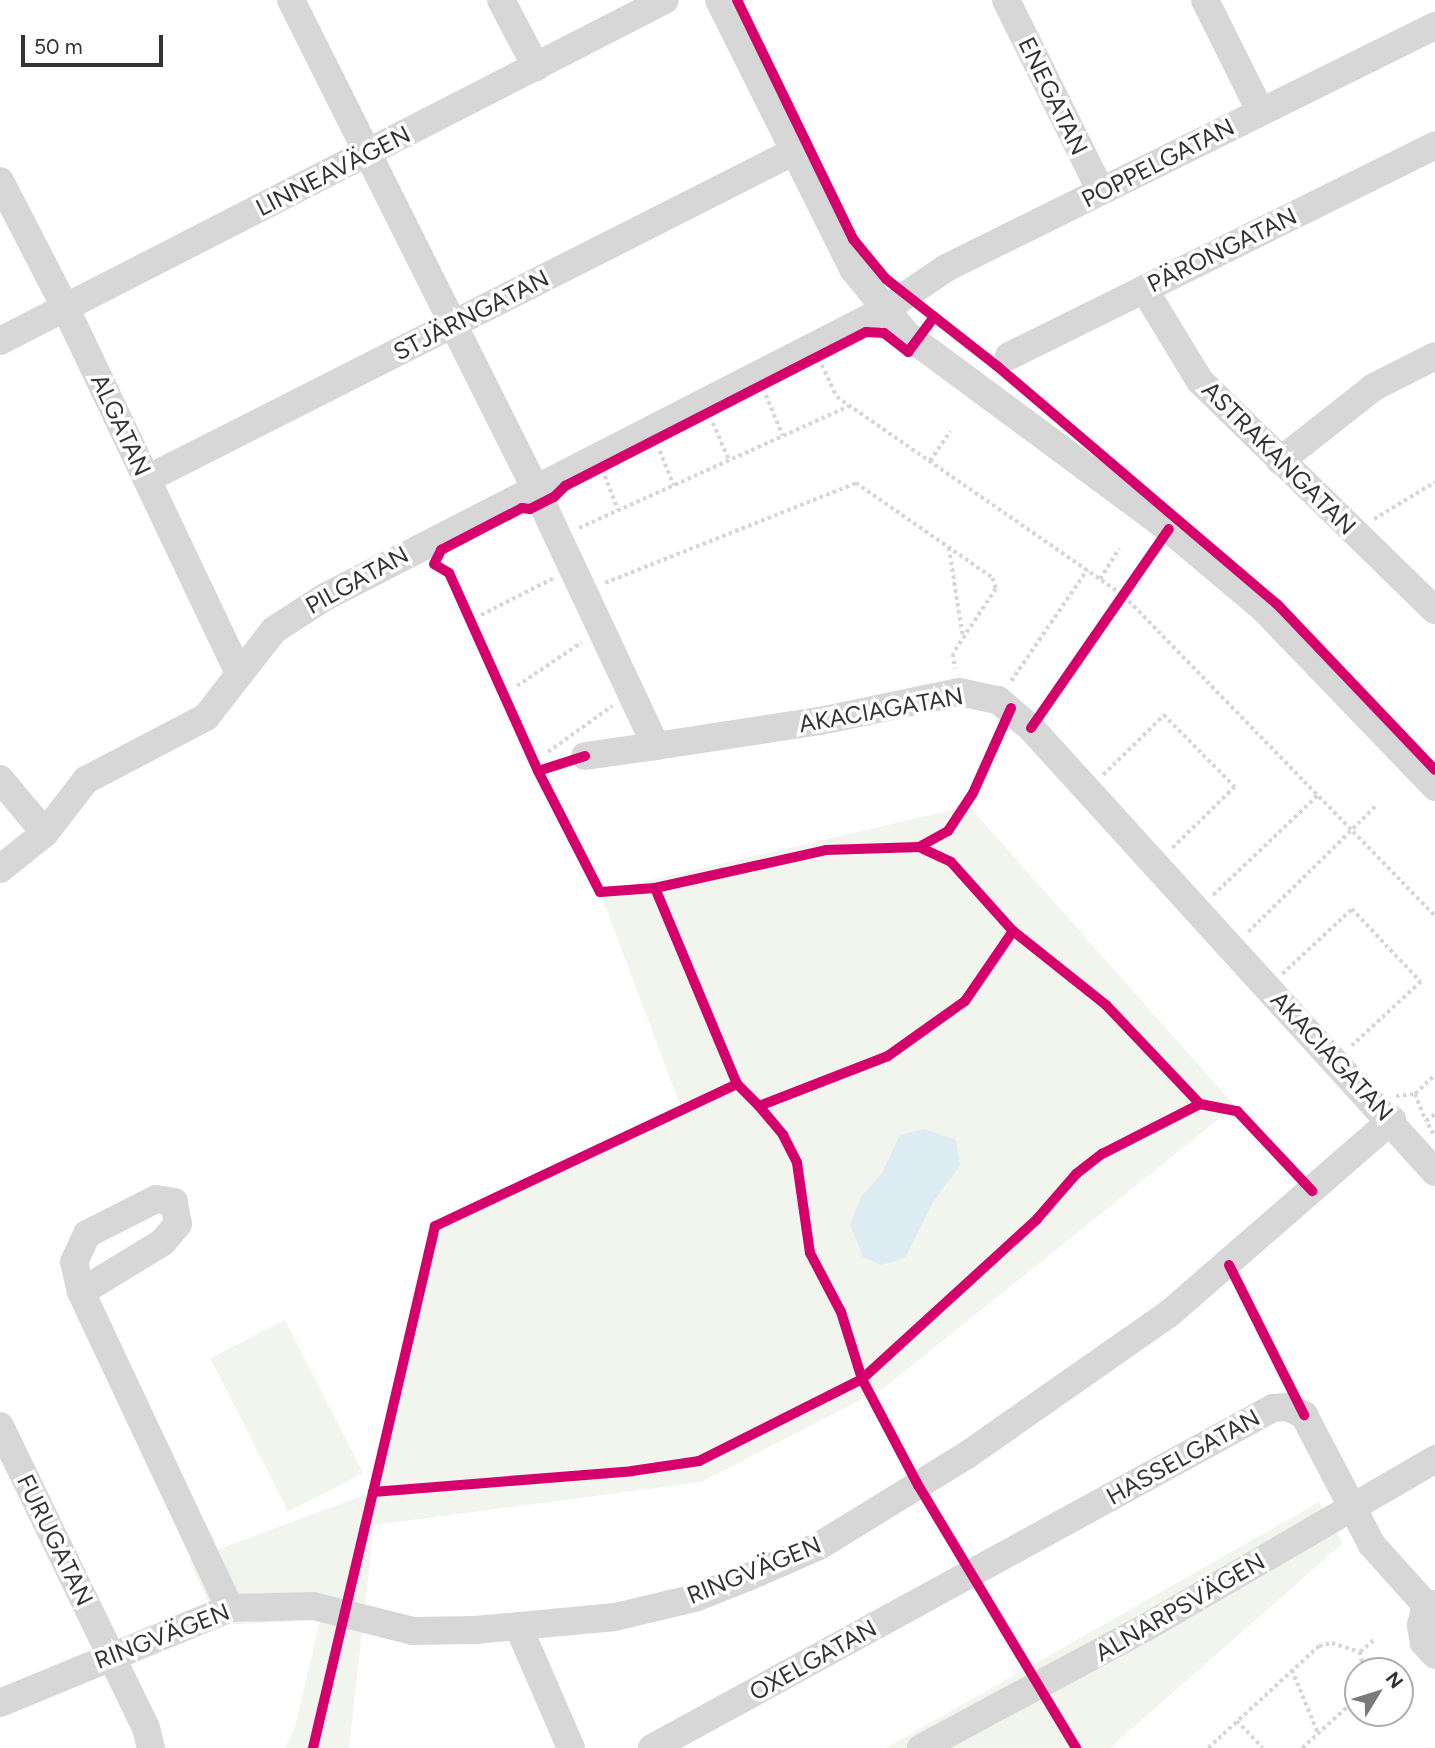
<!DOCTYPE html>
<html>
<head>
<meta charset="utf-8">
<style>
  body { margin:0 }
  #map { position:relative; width:1435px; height:1748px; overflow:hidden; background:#fff; font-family:Figtree,sans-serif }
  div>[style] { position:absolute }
  .green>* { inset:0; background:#f1f5ed; transform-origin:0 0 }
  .water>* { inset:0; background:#ddebf3 }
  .path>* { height:3.5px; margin-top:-1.75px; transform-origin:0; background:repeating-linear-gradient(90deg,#d6d6d6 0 3.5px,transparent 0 7px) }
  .minor>* { height:28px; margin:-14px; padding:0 14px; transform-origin:14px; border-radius:14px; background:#d7d7d7 }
  .cycleway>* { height:10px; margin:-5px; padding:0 5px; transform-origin:5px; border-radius:5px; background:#d6006c }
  span { translate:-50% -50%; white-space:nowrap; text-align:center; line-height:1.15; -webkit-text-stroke:7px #fff; paint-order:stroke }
  .street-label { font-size:24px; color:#333 }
  .north { position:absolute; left:1344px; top:1657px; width:70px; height:70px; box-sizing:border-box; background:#fff; border:2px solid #adadad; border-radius:50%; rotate:52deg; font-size:19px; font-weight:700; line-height:28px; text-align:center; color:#333 }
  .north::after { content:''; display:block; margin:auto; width:24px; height:32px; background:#7a7a7a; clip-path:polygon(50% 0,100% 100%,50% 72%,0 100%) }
  .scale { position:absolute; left:21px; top:35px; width:142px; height:32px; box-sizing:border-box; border:4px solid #333; border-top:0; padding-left:9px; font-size:21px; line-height:24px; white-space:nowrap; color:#333; -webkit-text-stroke:5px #fff; paint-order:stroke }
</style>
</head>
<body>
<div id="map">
  <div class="green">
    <div style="clip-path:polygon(969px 806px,1235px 1106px,884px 1388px,701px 1482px,374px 1525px,349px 1748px,285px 1748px,295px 1727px,320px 1620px,219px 1625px,189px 1560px,373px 1492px,435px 1226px,682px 1110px,600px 892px)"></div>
    <div style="left:285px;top:1320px;width:172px;height:84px;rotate:63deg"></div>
    <div style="clip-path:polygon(1319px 1502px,1343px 1543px,1110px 1748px,886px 1748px)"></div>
  </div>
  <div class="water">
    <div style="clip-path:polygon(924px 1129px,956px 1140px,960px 1166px,934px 1200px,905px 1258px,881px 1265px,863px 1257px,850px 1225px,861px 1197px,882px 1173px,900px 1135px)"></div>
  </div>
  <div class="path">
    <div style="left:822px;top:365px;width:35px;rotate:65deg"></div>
    <div style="left:837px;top:397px;width:349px;rotate:34.7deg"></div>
    <div style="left:1124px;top:596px;width:446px;rotate:45.8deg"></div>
    <div style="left:766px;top:395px;width:44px;rotate:67.5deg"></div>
    <div style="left:713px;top:423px;width:40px;rotate:66.6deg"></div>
    <div style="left:660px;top:451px;width:37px;rotate:68deg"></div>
    <div style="left:930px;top:461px;width:36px;rotate:-56deg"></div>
    <div style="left:605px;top:476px;width:36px;rotate:69deg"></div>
    <div style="left:1374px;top:519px;width:71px;rotate:-31.2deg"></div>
    <div style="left:579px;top:528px;width:296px;rotate:-24.3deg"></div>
    <div style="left:949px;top:548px;width:89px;rotate:81deg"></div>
    <div style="left:1100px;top:579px;width:36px;rotate:-58deg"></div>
    <div style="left:605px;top:583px;width:270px;rotate:-21.7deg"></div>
    <div style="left:856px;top:483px;width:167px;rotate:34.7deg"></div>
    <div style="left:993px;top:578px;width:11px;rotate:75deg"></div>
    <div style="left:996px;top:589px;width:78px;rotate:123.5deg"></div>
    <div style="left:953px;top:654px;width:15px;rotate:82deg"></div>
    <div style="left:481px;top:615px;width:82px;rotate:-26.9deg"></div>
    <div style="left:1011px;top:681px;width:135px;rotate:-55.6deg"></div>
    <div style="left:517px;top:686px;width:78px;rotate:-34.1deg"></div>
    <div style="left:548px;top:752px;width:79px;rotate:-35.7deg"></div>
    <div style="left:1103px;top:775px;width:86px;rotate:-44.5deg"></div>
    <div style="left:1164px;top:715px;width:101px;rotate:45.4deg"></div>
    <div style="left:1235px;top:787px;width:88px;rotate:135.5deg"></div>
    <div style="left:1213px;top:895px;width:145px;rotate:-43.6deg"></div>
    <div style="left:1248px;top:932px;width:182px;rotate:-44.6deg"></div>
    <div style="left:1282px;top:974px;width:96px;rotate:-42.9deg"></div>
    <div style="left:1352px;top:909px;width:100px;rotate:46.6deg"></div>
    <div style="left:1421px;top:982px;width:94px;rotate:137.2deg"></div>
    <div style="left:1415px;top:1094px;width:29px;rotate:68deg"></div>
    <div style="left:1396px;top:1096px;width:19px;rotate:-6deg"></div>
    <div style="left:1415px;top:1094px;width:28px;rotate:-44deg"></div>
    <div style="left:1433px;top:1134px;width:15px;rotate:-118deg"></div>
    <div style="left:1426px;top:1121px;width:11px;rotate:-38deg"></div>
    <div style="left:1360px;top:1652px;width:19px;rotate:78deg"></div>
    <div style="left:1292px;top:1670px;width:68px;rotate:67.6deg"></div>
    <div style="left:1237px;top:1721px;width:37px;rotate:46deg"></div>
    <div style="left:1208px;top:1748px;width:151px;rotate:-42.6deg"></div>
    <div style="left:1319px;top:1646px;width:13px;rotate:-13deg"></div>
    <div style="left:1332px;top:1643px;width:29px;rotate:18deg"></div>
    <div style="left:1360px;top:1652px;width:18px;rotate:-41deg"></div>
    <div style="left:1302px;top:1748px;width:76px;rotate:-42.3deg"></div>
  </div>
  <div class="minor">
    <div style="left:291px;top:0;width:546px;rotate:63.43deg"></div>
    <div style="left:535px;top:488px;width:285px;rotate:64.9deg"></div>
    <div style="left:656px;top:746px;width:166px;rotate:-8.7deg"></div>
    <div style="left:820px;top:721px;width:142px;rotate:-11.8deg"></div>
    <div style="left:959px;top:692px;width:40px;rotate:12deg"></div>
    <div style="left:998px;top:700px;width:43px;rotate:40.3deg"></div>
    <div style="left:1031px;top:728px;width:600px;rotate:47.7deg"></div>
    <div style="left:501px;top:0;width:76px;rotate:62.4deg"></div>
    <div style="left:719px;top:0;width:301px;rotate:63.5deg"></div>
    <div style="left:853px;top:269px;width:85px;rotate:50.7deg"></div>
    <div style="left:907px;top:335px;width:326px;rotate:36.5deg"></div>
    <div style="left:1169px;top:529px;width:124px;rotate:40.1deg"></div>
    <div style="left:1264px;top:609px;width:247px;rotate:46.1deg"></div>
    <div style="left:1006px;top:0;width:213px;rotate:63.6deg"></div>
    <div style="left:1205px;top:0;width:124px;rotate:63.6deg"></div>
    <div style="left:0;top:181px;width:142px;rotate:62.7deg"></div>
    <div style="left:65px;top:307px;width:403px;rotate:64.6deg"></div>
    <div style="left:1144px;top:289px;width:108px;rotate:58.7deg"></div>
    <div style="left:1200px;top:381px;width:328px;rotate:44.3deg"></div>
    <div style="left:0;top:341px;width:747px;rotate:-27.15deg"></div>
    <div style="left:1009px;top:356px;width:475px;rotate:-26.3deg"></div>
    <div style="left:1280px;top:461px;width:120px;rotate:-38.2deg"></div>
    <div style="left:1374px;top:387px;width:68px;rotate:-26.9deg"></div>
    <div style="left:147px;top:479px;width:726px;rotate:-26.85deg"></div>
    <div style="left:585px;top:756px;width:72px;rotate:-8deg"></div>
    <div style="left:0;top:779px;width:70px;rotate:50.2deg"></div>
    <div style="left:0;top:869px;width:58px;rotate:-38.7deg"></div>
    <div style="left:45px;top:833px;width:67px;rotate:-52.3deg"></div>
    <div style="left:86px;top:780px;width:136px;rotate:-27.7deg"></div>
    <div style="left:206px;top:717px;width:110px;rotate:-52deg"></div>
    <div style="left:274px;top:630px;width:61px;rotate:-32.9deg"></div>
    <div style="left:325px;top:597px;width:631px;rotate:-27.17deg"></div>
    <div style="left:886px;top:309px;width:73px;rotate:-34.3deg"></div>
    <div style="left:946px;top:268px;width:546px;rotate:-26.33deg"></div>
    <div style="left:81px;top:1292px;width:31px;rotate:-103deg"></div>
    <div style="left:74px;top:1262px;width:31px;rotate:-65deg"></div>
    <div style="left:87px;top:1234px;width:77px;rotate:-26.9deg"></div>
    <div style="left:156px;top:1199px;width:18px;rotate:9deg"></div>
    <div style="left:174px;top:1202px;width:22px;rotate:80deg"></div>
    <div style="left:178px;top:1224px;width:23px;rotate:130deg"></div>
    <div style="left:163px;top:1242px;width:96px;rotate:148.6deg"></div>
    <div style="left:81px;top:1292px;width:349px;rotate:64.8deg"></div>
    <div style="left:0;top:1426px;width:335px;rotate:64.2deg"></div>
    <div style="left:146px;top:1728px;width:21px;rotate:76deg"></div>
    <div style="left:1426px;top:1605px;width:21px;rotate:104deg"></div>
    <div style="left:1421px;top:1625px;width:18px;rotate:81deg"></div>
    <div style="left:1424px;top:1643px;width:16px;rotate:47deg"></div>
    <div style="left:518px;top:1626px;width:133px;rotate:66.5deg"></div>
    <div style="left:0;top:1703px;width:249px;rotate:-22.4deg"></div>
    <div style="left:230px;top:1608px;width:83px;rotate:-1.4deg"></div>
    <div style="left:313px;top:1606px;width:103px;rotate:14deg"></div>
    <div style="left:413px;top:1631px;width:62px;rotate:-0.9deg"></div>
    <div style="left:475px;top:1630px;width:141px;rotate:-5.3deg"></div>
    <div style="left:615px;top:1617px;width:82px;rotate:-13.4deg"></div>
    <div style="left:695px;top:1598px;width:57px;rotate:-21.6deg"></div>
    <div style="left:748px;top:1577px;width:77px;rotate:-23.6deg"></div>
    <div style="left:819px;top:1546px;width:174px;rotate:-31.6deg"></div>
    <div style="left:967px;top:1455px;width:249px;rotate:-35deg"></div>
    <div style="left:1171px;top:1312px;width:293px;rotate:-41deg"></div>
    <div style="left:652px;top:1748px;width:708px;rotate:-28.7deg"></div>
    <div style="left:1273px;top:1408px;width:14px;rotate:-4deg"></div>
    <div style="left:1287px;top:1407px;width:19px;rotate:25deg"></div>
    <div style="left:1304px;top:1415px;width:147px;rotate:62.4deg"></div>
    <div style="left:1372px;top:1545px;width:81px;rotate:48deg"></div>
    <div style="left:1426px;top:1605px;width:9px;rotate:-6deg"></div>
    <div style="left:921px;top:1748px;width:254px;rotate:-28.2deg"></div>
    <div style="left:1145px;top:1628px;width:336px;rotate:-30.2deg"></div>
  </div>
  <div class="cycleway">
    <div style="left:737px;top:0;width:266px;rotate:64.1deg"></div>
    <div style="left:853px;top:239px;width:52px;rotate:50.5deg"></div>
    <div style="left:886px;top:279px;width:141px;rotate:38.1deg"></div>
    <div style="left:997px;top:366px;width:367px;rotate:40.4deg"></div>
    <div style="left:1277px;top:604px;width:229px;rotate:46.4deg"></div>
    <div style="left:1031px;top:728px;width:242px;rotate:-55.3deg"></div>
    <div style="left:585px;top:756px;width:49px;rotate:162.3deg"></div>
    <div style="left:538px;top:771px;width:136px;rotate:62.9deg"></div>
    <div style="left:600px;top:892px;width:55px;rotate:-4.2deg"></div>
    <div style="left:655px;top:888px;width:212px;rotate:67.3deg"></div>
    <div style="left:538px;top:771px;width:217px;rotate:-114.2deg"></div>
    <div style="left:449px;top:573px;width:17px;rotate:-149deg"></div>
    <div style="left:434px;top:564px;width:16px;rotate:-63deg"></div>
    <div style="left:441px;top:550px;width:91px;rotate:-27.4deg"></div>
    <div style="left:522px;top:508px;width:8px;rotate:7deg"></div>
    <div style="left:530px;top:509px;width:27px;rotate:-27deg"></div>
    <div style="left:554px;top:497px;width:16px;rotate:-45deg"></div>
    <div style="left:565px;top:486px;width:338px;rotate:-27.1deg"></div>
    <div style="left:866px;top:332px;width:18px;rotate:3deg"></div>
    <div style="left:884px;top:333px;width:31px;rotate:38deg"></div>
    <div style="left:908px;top:352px;width:44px;rotate:-53.4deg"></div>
    <div style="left:919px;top:847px;width:33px;rotate:-29deg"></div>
    <div style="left:948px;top:831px;width:45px;rotate:-56.7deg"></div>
    <div style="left:973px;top:793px;width:93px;rotate:-65.9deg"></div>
    <div style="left:655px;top:888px;width:175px;rotate:-12.5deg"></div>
    <div style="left:826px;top:850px;width:93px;rotate:-1.8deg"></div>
    <div style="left:919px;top:847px;width:35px;rotate:25deg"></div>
    <div style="left:951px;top:862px;width:93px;rotate:48.1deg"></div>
    <div style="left:1013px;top:931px;width:119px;rotate:38.5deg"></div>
    <div style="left:1106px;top:1005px;width:137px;rotate:46.5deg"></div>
    <div style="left:1200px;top:1104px;width:38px;rotate:11deg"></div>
    <div style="left:1237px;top:1111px;width:110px;rotate:46.8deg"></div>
    <div style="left:1013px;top:931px;width:85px;rotate:124.4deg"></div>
    <div style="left:965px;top:1001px;width:95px;rotate:144.5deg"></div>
    <div style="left:888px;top:1056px;width:138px;rotate:158.8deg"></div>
    <div style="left:759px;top:1106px;width:31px;rotate:-135deg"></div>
    <div style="left:737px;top:1084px;width:334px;rotate:154.8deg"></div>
    <div style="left:435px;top:1226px;width:273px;rotate:103.1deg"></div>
    <div style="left:373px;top:1492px;width:260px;rotate:-4.6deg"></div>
    <div style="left:632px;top:1471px;width:68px;rotate:-8.5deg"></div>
    <div style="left:699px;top:1461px;width:182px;rotate:-26.7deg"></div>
    <div style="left:862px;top:1379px;width:237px;rotate:-42.4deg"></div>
    <div style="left:1037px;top:1219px;width:60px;rotate:-49.1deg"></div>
    <div style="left:1076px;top:1174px;width:33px;rotate:-38deg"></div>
    <div style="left:1102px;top:1154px;width:110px;rotate:-27deg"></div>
    <div style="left:759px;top:1106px;width:38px;rotate:50deg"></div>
    <div style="left:783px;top:1135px;width:31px;rotate:63deg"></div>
    <div style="left:797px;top:1163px;width:91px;rotate:81.8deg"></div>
    <div style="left:810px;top:1253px;width:67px;rotate:62.3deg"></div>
    <div style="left:841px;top:1312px;width:70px;rotate:72.6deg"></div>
    <div style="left:862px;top:1379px;width:120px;rotate:62.2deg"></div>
    <div style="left:918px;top:1485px;width:307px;rotate:59deg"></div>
    <div style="left:1229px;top:1265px;width:168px;rotate:63.4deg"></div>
    <div style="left:313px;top:1748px;width:263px;rotate:-76.8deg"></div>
  </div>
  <div class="street-label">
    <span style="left:1053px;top:96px;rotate:64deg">ENEGATAN</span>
    <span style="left:1158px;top:163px;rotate:-27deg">POPPELGATAN</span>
    <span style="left:333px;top:171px;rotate:-27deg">LINNEAVÄGEN</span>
    <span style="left:1222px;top:250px;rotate:-26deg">PÄRONGATAN</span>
    <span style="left:471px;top:315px;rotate:-27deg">STJÄRNGATAN</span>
    <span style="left:121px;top:425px;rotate:65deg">ALGATAN</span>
    <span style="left:1279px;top:458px;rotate:45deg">ASTRAKANGATAN</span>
    <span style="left:357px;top:580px;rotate:-29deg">PILGATAN</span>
    <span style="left:881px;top:710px;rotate:-10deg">AKACIAGATAN</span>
    <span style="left:1332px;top:1056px;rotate:47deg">AKACIAGATAN</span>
    <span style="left:1183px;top:1457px;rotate:-29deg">HASSELGATAN</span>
    <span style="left:55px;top:1540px;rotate:64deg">FURUGATAN</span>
    <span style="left:754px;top:1570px;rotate:-22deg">RINGVÄGEN</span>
    <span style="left:1180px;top:1607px;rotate:-30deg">ALNARPSVÄGEN</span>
    <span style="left:162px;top:1636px;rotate:-21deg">RINGVÄGEN</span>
    <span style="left:813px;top:1660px;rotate:-29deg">OXELGATAN</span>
  </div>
  <div class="north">N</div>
  <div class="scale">50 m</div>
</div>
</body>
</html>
